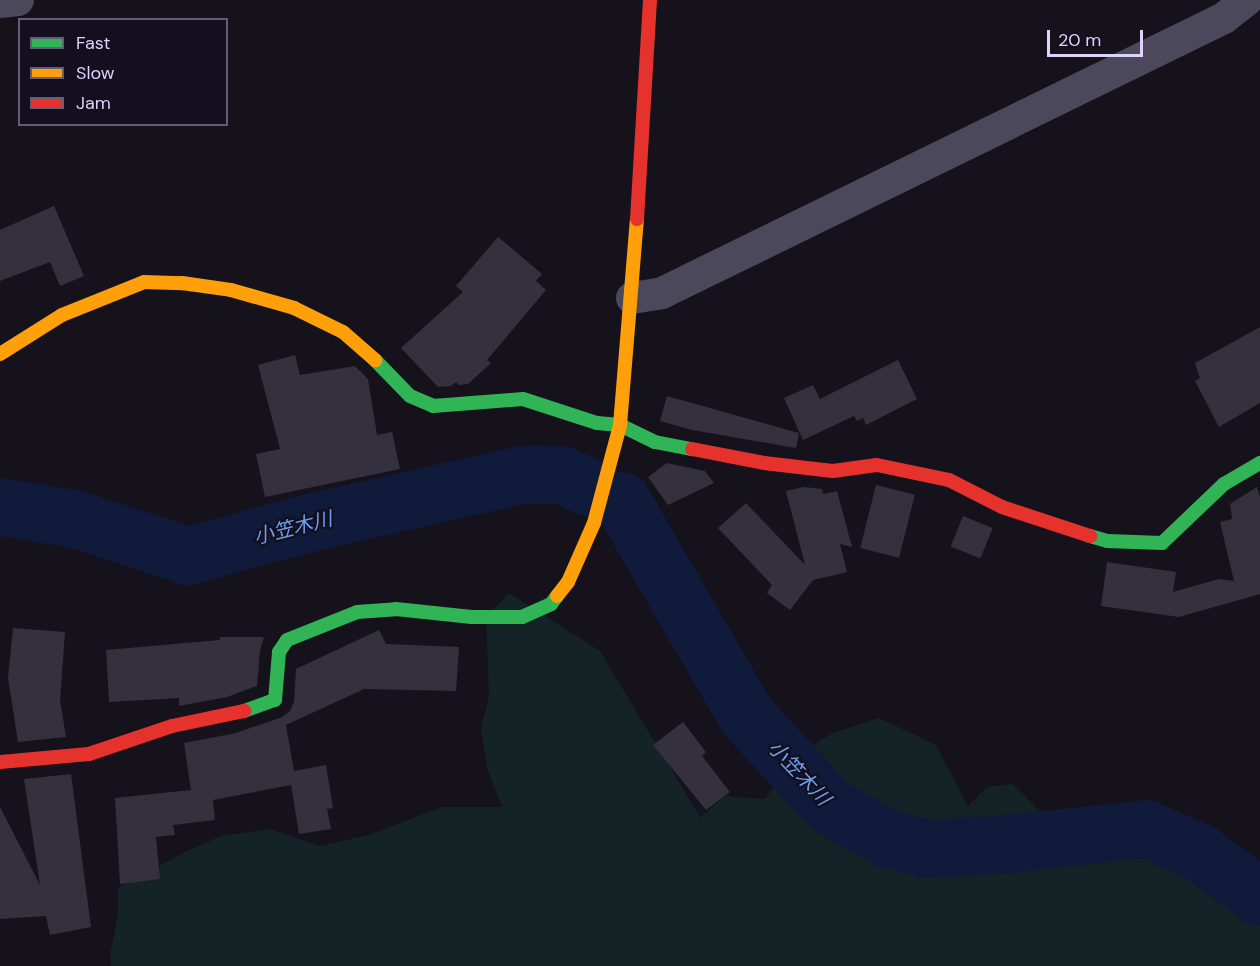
<!DOCTYPE html>
<html>
<head>
<meta charset="utf-8">
<style>
  body { margin:0 }
  #map { position:relative; width:1260px; height:966px; overflow:hidden; background:#15121c; font-family:"DM Sans","Noto Sans JP",sans-serif }
  div>[style] { position:absolute }
  .green>* { inset:0; background:#132326 }
  .river>* { height:58px; margin:-29px; padding:0 29px; transform-origin:29px; border-radius:29px; background:#101a3a }
  .building>* { inset:0; background:#35303e; transform-origin:0 0 }
  .street>* { height:32px; margin:-16px; padding:0 16px; transform-origin:16px; border-radius:16px; background:#4b485b }
  .fast>* { height:14px; margin:-7px; padding:0 7px; transform-origin:7px; border-radius:7px; background:#30b455 }
  .slow>* { height:14px; margin:-7px; padding:0 7px; transform-origin:7px; border-radius:7px; background:#ff9f0a }
  .jam>* { height:14px; margin:-7px; padding:0 7px; transform-origin:7px; border-radius:7px; background:#e5322d }
  span { translate:-50% -50%; white-space:nowrap; text-align:center; line-height:1.15; -webkit-text-stroke:4.5px #140f1f; paint-order:stroke }
  .water-label { font-size:20px; color:#6ca0ee; font-style:italic }
  .legend { position:absolute; left:18px; top:18px; width:210px; height:108px; box-sizing:border-box; background:#140f1f; border:2px solid #645d77; margin:0; padding:8px 10px; list-style:none; font-size:18px; color:#dcd2fa }
  .legend li { display:flex; align-items:center; gap:12px; height:30px }
  .legend b { width:30px; border:2px solid #645d77 }
  .scale { position:absolute; left:1047px; top:30px; width:96px; height:27px; box-sizing:border-box; border:3px solid #dcd2fa; border-top:0; padding-left:8px; font-size:18px; line-height:21px; white-space:nowrap; color:#dcd2fa; -webkit-text-stroke:4px #140f1f; paint-order:stroke }
</style>
</head>
<body>
<div id="map">
  <div class="green">
    <div style="clip-path:polygon(509px 593px,600px 651px,700px 817px,726px 796px,765px 799px,798px 754px,833px 733px,879px 718px,936px 745px,968px 806px,987px 787px,1013px 784px,1059px 831px,1107px 826px,1154px 817px,1208px 835px,1260px 913px,1260px 966px,111px 966px,110px 954px,118px 916px,118px 888px,185px 852px,221px 836px,270px 829px,320px 846px,369px 835px,442px 807px,502px 807px,488px 771px,481px 730px,489px 696px,486px 617px)"></div>
  </div>
  <div class="river">
    <div style="left:622px;top:501px;width:247px;rotate:59.9deg"></div>
    <div style="left:746px;top:715px;width:125px;rotate:47.6deg"></div>
    <div style="left:830px;top:807px;width:67px;rotate:28.5deg"></div>
    <div style="left:889px;top:839px;width:40px;rotate:14.4deg"></div>
    <div style="left:928px;top:849px;width:80px;rotate:-3.6deg"></div>
    <div style="left:1008px;top:844px;width:139px;rotate:-6.2deg"></div>
    <div style="left:1146px;top:829px;width:58px;rotate:23.5deg"></div>
    <div style="left:1199px;top:852px;width:76px;rotate:36.4deg"></div>
    <div style="left:0;top:507px;width:76px;rotate:9.1deg"></div>
    <div style="left:75px;top:519px;width:119px;rotate:18.1deg"></div>
    <div style="left:188px;top:556px;width:130px;rotate:-15.2deg"></div>
    <div style="left:313px;top:522px;width:214px;rotate:-12.7deg"></div>
    <div style="left:522px;top:475px;width:40px"></div>
    <div style="left:562px;top:475px;width:29px;rotate:25deg"></div>
  </div>
  <div class="building">
    <div style="clip-path:polygon(54px 206px,84px 276px,60px 286px,50px 262px,0 281px,0 230px)"></div>
    <div style="clip-path:polygon(498px 237px,542px 274px,536px 281px,546px 290px,487px 360px,491px 363px,468px 384px,459px 385px,456px 382px,451px 386px,438px 387px,401px 348px,463px 292px,456px 286px)"></div>
    <div style="clip-path:polygon(1260px 327px,1260px 403px,1219px 427px,1195px 381px,1200px 378px,1195px 363px)"></div>
    <div style="clip-path:polygon(295px 355px,300px 375px,355px 366px,368px 379px,377px 435px,392px 432px,400px 469px,265px 497px,256px 454px,280px 449px,258px 365px)"></div>
    <div style="clip-path:polygon(898px 360px,917px 399px,866px 425px,863px 418px,857px 421px,854px 416px,803px 440px,784px 398px,813px 385px,820px 399px)"></div>
    <div style="clip-path:polygon(667px 396px,799px 433px,796px 448px,692px 430px,660px 421px)"></div>
    <div style="clip-path:polygon(667px 463px,705px 471px,714px 483px,668px 505px,648px 477px)"></div>
    <div style="left:876px;top:485px;width:40px;height:65px;rotate:14deg"></div>
    <div style="clip-path:polygon(804px 487px,822px 489px,823px 494px,837px 491px,852px 547px,840px 544px,847px 572px,813px 580px,790px 610px,767px 593px,772px 585px,718px 528px,746px 503px,805px 565px,786px 491px)"></div>
    <div style="clip-path:polygon(1257px 487px,1260px 497px,1260px 594px,1179px 617px,1101px 606px,1107px 562px,1176px 572px,1173px 592px,1219px 579px,1234px 581px,1220px 522px,1232px 519px,1230px 504px)"></div>
    <div style="left:963px;top:516px;width:32px;height:33px;rotate:22deg"></div>
    <div style="clip-path:polygon(13px 628px,65px 632px,60px 700px,66px 737px,18px 742px,8px 678px)"></div>
    <div style="clip-path:polygon(379px 630px,386px 644px,459px 647px,456px 691px,364px 689px,286px 725px,294px 771px,326px 765px,333px 808px,327px 809px,331px 829px,299px 834px,291px 785px,213px 800px,215px 820px,173px 825px,175px 835px,156px 837px,160px 879px,120px 884px,115px 798px,191px 790px,184px 743px,236px 733px,282px 717px,290px 711px,294px 702px,296px 669px)"></div>
    <div style="clip-path:polygon(220px 637px,264px 637px,260px 650px,257px 686px,227px 697px,179px 706px,179px 698px,109px 702px,106px 650px,220px 640px)"></div>
    <div style="clip-path:polygon(683px 722px,706px 752px,702px 756px,730px 792px,706px 810px,653px 745px)"></div>
    <div style="clip-path:polygon(71px 774px,91px 927px,50px 935px,46px 916px,0 919px,0 807px,40px 885px,24px 779px)"></div>
  </div>
  <div class="street">
    <div style="left:0;top:2px;width:18px;rotate:-6deg"></div>
    <div style="left:632px;top:298px;width:30px;rotate:-9deg"></div>
    <div style="left:662px;top:293px;width:626px;rotate:-26.07deg"></div>
    <div style="left:1224px;top:18px;width:29px;rotate:-38deg"></div>
  </div>
  <div class="fast">
    <div style="left:375px;top:360px;width:50px;rotate:45.8deg"></div>
    <div style="left:410px;top:396px;width:25px;rotate:23deg"></div>
    <div style="left:433px;top:406px;width:90px;rotate:-4.4deg"></div>
    <div style="left:523px;top:399px;width:78px;rotate:18deg"></div>
    <div style="left:597px;top:423px;width:23px;rotate:5deg"></div>
    <div style="left:620px;top:425px;width:39px;rotate:26deg"></div>
    <div style="left:655px;top:442px;width:38px;rotate:11deg"></div>
    <div style="left:1090px;top:536px;width:18px;rotate:16deg"></div>
    <div style="left:1107px;top:541px;width:55px;rotate:2.1deg"></div>
    <div style="left:1162px;top:543px;width:86px;rotate:-43.6deg"></div>
    <div style="left:1224px;top:484px;width:42px;rotate:-30.3deg"></div>
    <div style="left:244px;top:711px;width:33px;rotate:-20deg"></div>
    <div style="left:275px;top:700px;width:48px;rotate:-85.2deg"></div>
    <div style="left:279px;top:652px;width:14px;rotate:-56deg"></div>
    <div style="left:287px;top:640px;width:75px;rotate:-21.8deg"></div>
    <div style="left:357px;top:612px;width:39px;rotate:-4deg"></div>
    <div style="left:396px;top:609px;width:76px;rotate:6deg"></div>
    <div style="left:472px;top:617px;width:50px"></div>
    <div style="left:522px;top:617px;width:32px;rotate:-24deg"></div>
    <div style="left:551px;top:604px;width:10px;rotate:-53deg"></div>
  </div>
  <div class="slow">
    <div style="left:0;top:354px;width:73px;rotate:-32.2deg"></div>
    <div style="left:62px;top:315px;width:88px;rotate:-21.9deg"></div>
    <div style="left:144px;top:282px;width:38px;rotate:2deg"></div>
    <div style="left:182px;top:283px;width:49px;rotate:8.1deg"></div>
    <div style="left:231px;top:290px;width:66px;rotate:15.9deg"></div>
    <div style="left:294px;top:308px;width:55px;rotate:26.1deg"></div>
    <div style="left:343px;top:332px;width:43px;rotate:41.2deg"></div>
    <div style="left:557px;top:596px;width:18px;rotate:-52deg"></div>
    <div style="left:568px;top:582px;width:64px;rotate:-66.2deg"></div>
    <div style="left:594px;top:523px;width:101px;rotate:-75.1deg"></div>
    <div style="left:620px;top:425px;width:207px;rotate:-85.3deg"></div>
  </div>
  <div class="jam">
    <div style="left:637px;top:219px;width:219px;rotate:-86.6deg"></div>
    <div style="left:692px;top:449px;width:73px;rotate:11deg"></div>
    <div style="left:764px;top:463px;width:69px;rotate:6.6deg"></div>
    <div style="left:833px;top:471px;width:44px;rotate:-7.8deg"></div>
    <div style="left:877px;top:465px;width:74px;rotate:11.8deg"></div>
    <div style="left:949px;top:480px;width:59px;rotate:27deg"></div>
    <div style="left:1002px;top:507px;width:93px;rotate:18.2deg"></div>
    <div style="left:0;top:762px;width:89px;rotate:-5.1deg"></div>
    <div style="left:89px;top:754px;width:88px;rotate:-18.6deg"></div>
    <div style="left:172px;top:726px;width:74px;rotate:-11.8deg"></div>
  </div>
  <div class="water-label">
    <span style="left:293px;top:528px;rotate:-14deg">小笠木川</span>
    <span style="left:799px;top:773px;rotate:47deg">小笠木川</span>
  </div>
  <ul class="legend">
  <li><b style="height:8px;background:#30b455"></b>Fast</li>
  <li><b style="height:8px;background:#ff9f0a"></b>Slow</li>
  <li><b style="height:8px;background:#e5322d"></b>Jam</li>
  </ul>
  <div class="scale">20 m</div>
</div>
</body>
</html>
